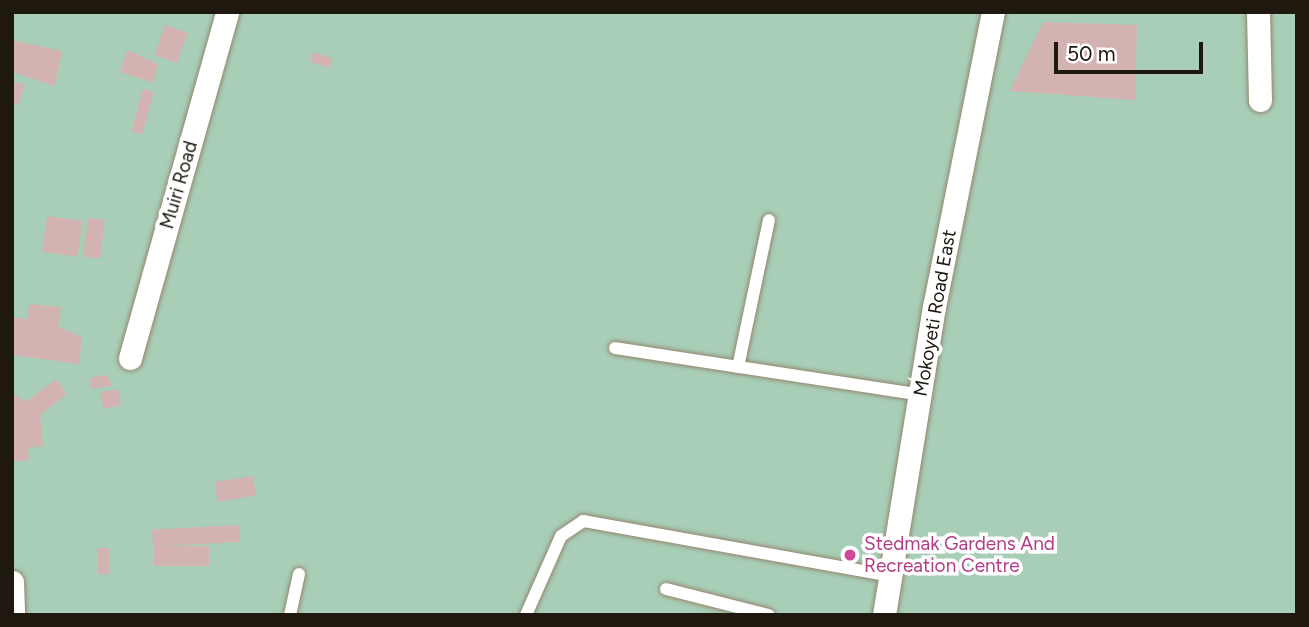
<!DOCTYPE html>
<html>
<head>
<meta charset="utf-8">
<style>
  body { margin:0 }
  #map { position:relative; width:1309px; height:627px; overflow:hidden; background:#fcecd3; font-family:Figtree,sans-serif }
  div>[style] { position:absolute }
  .green>* { inset:0; background:#a8ceb7; transform-origin:0 0 }
  .building>* { inset:0; background:#d3b3b1; transform-origin:0 0 }
  .roads { filter:drop-shadow(0 0 2px #94866f) drop-shadow(0 0 2px #94866f) }
  .lane>* { height:12px; margin:-6px; padding:0 6px; transform-origin:6px; border-radius:6px; background:#fff }
  .street>* { height:23px; margin:-11.5px; padding:0 11.5px; transform-origin:11.5px; border-radius:11.5px; background:#fff }
  .dots>* { width:19px; height:19px; translate:-50% -50%; box-sizing:border-box; border:4px solid #fff; border-radius:50% }
  span { translate:-50% -50%; white-space:nowrap; text-align:center; line-height:1.15; -webkit-text-stroke:7px #fff; paint-order:stroke }
  .street-label { font-size:19px; color:#1e180f }
  .hotel-label { font-size:19px; color:#b23c85 }
  .left { translate:0 -50%; text-align:left }
  .frame { position:absolute; inset:0; border:14px solid #1e180f; pointer-events:none }
  .scale { position:absolute; left:1054px; top:42px; width:149px; height:32px; box-sizing:border-box; border:4px solid #1e180f; border-top:0; padding-left:9px; font-size:21px; line-height:24px; white-space:nowrap; color:#1e180f; -webkit-text-stroke:5px #fff; paint-order:stroke }
</style>
</head>
<body>
<div id="map">
  <div class="green">
    <div style="left:12px;top:12px;width:1285px;height:603px"></div>
  </div>
  <div class="building">
    <div style="clip-path:polygon(1043px 22px,1137px 25px,1135px 100px,1010px 91px)"></div>
    <div style="left:165px;top:25px;width:24px;height:32px;rotate:19deg"></div>
    <div style="clip-path:polygon(12px 40px,62px 51px,55px 86px,12px 72px)"></div>
    <div style="clip-path:polygon(127px 50px,158px 64px,153px 83px,120px 72px)"></div>
    <div style="left:313px;top:52px;width:21px;height:10px;rotate:19deg"></div>
    <div style="clip-path:polygon(12px 81px,25px 85px,18px 105px,12px 103px)"></div>
    <div style="left:143px;top:89px;width:11px;height:44px;rotate:15deg"></div>
    <div style="left:47px;top:216px;width:36px;height:36px;rotate:8deg"></div>
    <div style="left:88px;top:218px;width:17px;height:39px;rotate:7deg"></div>
    <div style="clip-path:polygon(29px 304px,61px 307px,58px 327px,82px 337px,79px 364px,12px 355px,12px 317px,27px 319px)"></div>
    <div style="clip-path:polygon(107px 375px,112px 386px,91px 389px,90px 378px)"></div>
    <div style="clip-path:polygon(56px 379px,67px 394px,40px 415px,43px 446px,27px 448px,29px 460px,12px 462px,12px 392px,26px 402px)"></div>
    <div style="left:118px;top:389px;width:17px;height:18px;rotate:80deg"></div>
    <div style="left:253px;top:476px;width:20px;height:39px;rotate:81deg"></div>
    <div style="left:239px;top:525px;width:17px;height:87px;rotate:87deg"></div>
    <div style="left:209px;top:546px;width:20px;height:55px;rotate:90deg"></div>
    <div style="left:98px;top:548px;width:11px;height:26px"></div>
  </div>
  <div class="roads">
    <div class="lane">
      <div style="left:615px;top:348px;width:310px;rotate:8.7deg"></div>
      <div style="left:738px;top:367px;width:150px;rotate:-78.1deg"></div>
      <div style="left:666px;top:589px;width:106px;rotate:14.2deg"></div>
      <div style="left:290px;top:615px;width:42px;rotate:-77.6deg"></div>
      <div style="left:526px;top:615px;width:86px;rotate:-66.1deg"></div>
      <div style="left:561px;top:536px;width:27px;rotate:-34deg"></div>
      <div style="left:583px;top:521px;width:315px;rotate:10.1deg"></div>
    </div>
    <div class="street">
      <div style="left:1258px;top:12px;width:88px;rotate:88.7deg"></div>
      <div style="left:130px;top:358px;width:359px;rotate:-74.3deg"></div>
      <div style="left:12px;top:582px;width:33px;rotate:88deg"></div>
      <div style="left:884px;top:615px;width:312px;rotate:-80.8deg"></div>
      <div style="left:934px;top:307px;width:301px;rotate:-78.7deg"></div>
    </div>
  </div>
  <div class="dots">
    <div style="left:850px;top:555px;background:#d1479c"></div>
  </div>
  <div class="street-label">
    <span style="left:179px;top:185px;rotate:-74deg">Muiri Road</span>
    <span style="left:935px;top:313px;rotate:-80deg">Mokoyeti Road East</span>
  </div>
  <div class="hotel-label">
    <span class="left" style="left:864px;top:555px">Stedmak Gardens And<br>Recreation Centre</span>
  </div>
  <div class="frame"></div>
  <div class="scale">50 m</div>
</div>
</body>
</html>
